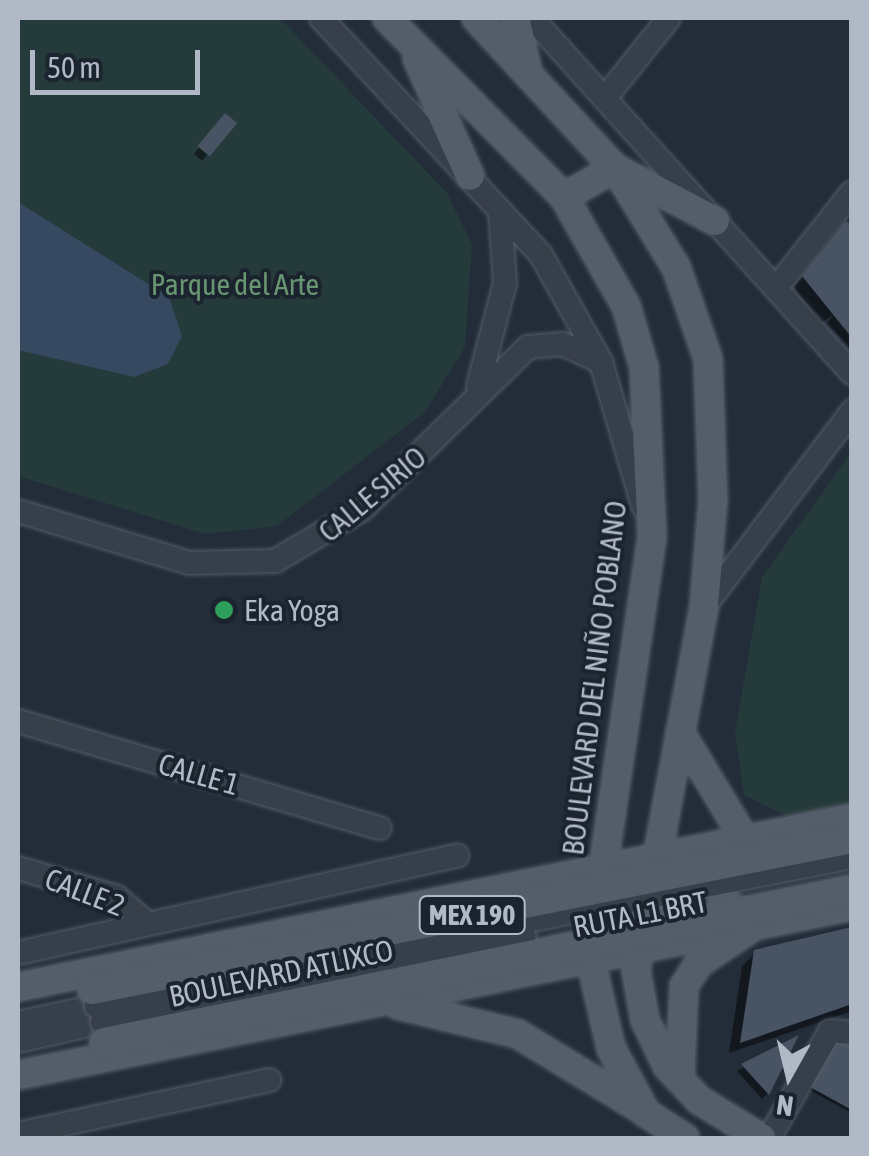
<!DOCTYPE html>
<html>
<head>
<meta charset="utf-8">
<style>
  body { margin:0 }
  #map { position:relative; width:869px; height:1156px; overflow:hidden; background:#222d39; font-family:"Asap Condensed",sans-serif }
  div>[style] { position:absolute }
  .green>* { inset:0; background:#253a3b }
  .water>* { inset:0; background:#364960 }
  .shadow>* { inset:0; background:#0007 }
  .building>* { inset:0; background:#485463; transform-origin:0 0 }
  .roads { filter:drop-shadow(0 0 2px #545c67) drop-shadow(0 0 2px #545c67) }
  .minor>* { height:22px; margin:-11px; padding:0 11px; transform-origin:11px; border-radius:11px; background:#363f4a }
  .major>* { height:28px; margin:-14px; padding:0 14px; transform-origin:14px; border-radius:14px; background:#545e6a }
  .bridges { filter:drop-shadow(0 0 2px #545c67) drop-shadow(0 0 2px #545c67) }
  .minor-bridge>* { height:22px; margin:-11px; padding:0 11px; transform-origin:11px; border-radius:11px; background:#363f4a }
  .major-bridge>* { height:28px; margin:-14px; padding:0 14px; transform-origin:14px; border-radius:14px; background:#545e6a }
  .dots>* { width:28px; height:28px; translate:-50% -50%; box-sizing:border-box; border:5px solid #1b242e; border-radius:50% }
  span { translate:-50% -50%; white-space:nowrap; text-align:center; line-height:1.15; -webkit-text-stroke:8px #1b242e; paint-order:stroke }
  .shield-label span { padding:2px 8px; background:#1b242e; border:2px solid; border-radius:8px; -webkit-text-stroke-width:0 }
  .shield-label { font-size:28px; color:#b1b9c6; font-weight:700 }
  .park-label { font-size:30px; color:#699672 }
  .street-label { font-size:30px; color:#b1b9c6 }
  .poi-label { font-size:30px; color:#b1b9c6 }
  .left { translate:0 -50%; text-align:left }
  .frame { position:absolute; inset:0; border:20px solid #b1b9c6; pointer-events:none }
  .north { position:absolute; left:739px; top:1026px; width:100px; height:100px; -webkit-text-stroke:8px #1b242e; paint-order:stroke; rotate:188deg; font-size:28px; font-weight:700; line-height:40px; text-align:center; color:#b1b9c6 }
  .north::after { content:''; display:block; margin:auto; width:35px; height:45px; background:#b1b9c6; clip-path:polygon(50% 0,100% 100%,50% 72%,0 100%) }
  .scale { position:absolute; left:30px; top:50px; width:170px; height:45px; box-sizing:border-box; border:5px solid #b1b9c6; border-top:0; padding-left:12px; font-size:30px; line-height:35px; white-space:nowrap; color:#b1b9c6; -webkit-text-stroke:8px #1b242e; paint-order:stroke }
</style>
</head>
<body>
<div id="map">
  <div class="green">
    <div style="clip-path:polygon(18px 18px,280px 18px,447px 193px,472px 244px,465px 347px,425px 412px,277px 526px,205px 534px,18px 476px)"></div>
    <div style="clip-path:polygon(851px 453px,851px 808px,792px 819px,744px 795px,735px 733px,762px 577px)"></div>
  </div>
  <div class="water">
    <div style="clip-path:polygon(18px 202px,169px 297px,182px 336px,168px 364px,134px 377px,18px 350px)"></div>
  </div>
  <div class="shadow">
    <div style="clip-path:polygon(220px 122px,234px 123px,202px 161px,194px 154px)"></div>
    <div style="clip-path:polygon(837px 234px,852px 299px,852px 350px,827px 323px,834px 314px,821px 323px,794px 287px)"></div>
    <div style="clip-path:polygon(852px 929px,852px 1011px,729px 1053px,742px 966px,755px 953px)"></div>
    <div style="clip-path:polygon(794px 1040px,767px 1094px,762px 1099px,737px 1071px)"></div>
    <div style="clip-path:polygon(836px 1042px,852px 1048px,852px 1113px,809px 1090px)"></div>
  </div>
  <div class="building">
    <div style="left:225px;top:113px;width:16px;height:43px;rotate:40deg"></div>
    <div style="clip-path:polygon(846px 221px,852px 226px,852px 338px,802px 276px)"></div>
    <div style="clip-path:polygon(852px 927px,852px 1004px,740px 1043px,754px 950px)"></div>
    <div style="clip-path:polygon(799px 1035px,769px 1095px,741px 1064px)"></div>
    <div style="clip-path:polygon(838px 1037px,852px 1045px,852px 1110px,810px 1087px)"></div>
  </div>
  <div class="roads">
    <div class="minor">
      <div style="left:321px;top:18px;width:323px;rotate:47.1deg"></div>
      <div style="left:541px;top:255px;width:123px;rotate:60.7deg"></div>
      <div style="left:601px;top:362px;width:150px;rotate:73.7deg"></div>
      <div style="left:532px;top:18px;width:478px;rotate:48deg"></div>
      <div style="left:605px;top:98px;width:102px;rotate:-51.3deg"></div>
      <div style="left:776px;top:288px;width:122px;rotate:-51.6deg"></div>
      <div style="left:478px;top:386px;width:106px;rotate:-75.3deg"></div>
      <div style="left:505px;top:283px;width:73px;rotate:-93.9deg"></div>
      <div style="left:18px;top:511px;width:179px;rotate:16.9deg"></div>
      <div style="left:189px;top:563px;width:86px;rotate:-1.3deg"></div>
      <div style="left:275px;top:561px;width:102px;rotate:-30.6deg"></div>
      <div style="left:363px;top:509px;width:231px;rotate:-44.5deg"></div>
      <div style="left:528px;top:347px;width:35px;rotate:-5deg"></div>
      <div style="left:563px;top:344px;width:42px;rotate:25.3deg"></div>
      <div style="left:704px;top:607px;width:246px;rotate:-52.9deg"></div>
      <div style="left:18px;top:721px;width:377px;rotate:16.5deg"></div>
      <div style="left:18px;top:868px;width:103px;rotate:16.3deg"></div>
      <div style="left:117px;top:897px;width:41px;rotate:41.1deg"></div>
      <div style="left:18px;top:953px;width:450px;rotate:-12.5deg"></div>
      <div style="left:18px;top:1023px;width:80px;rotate:-12.3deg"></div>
      <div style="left:18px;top:1041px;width:86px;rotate:-12.7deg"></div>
      <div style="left:18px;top:1134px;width:257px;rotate:-12.1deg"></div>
      <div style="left:769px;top:1138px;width:123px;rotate:-60.3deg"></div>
      <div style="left:830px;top:1031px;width:22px;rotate:5deg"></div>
    </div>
    <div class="major">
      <div style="left:387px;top:18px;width:252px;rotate:45.3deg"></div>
      <div style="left:564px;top:197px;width:125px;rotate:60.4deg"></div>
      <div style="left:626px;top:306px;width:64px;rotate:73.6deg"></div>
      <div style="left:644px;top:367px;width:170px;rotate:87.3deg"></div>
      <div style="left:652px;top:537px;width:425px;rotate:98.4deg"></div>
      <div style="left:590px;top:957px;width:93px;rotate:77deg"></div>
      <div style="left:611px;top:1048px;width:74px;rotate:61.7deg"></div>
      <div style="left:646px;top:1113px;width:46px;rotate:32.7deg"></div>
      <div style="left:476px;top:18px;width:205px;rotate:47.2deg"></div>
      <div style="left:615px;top:168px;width:116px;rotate:58.4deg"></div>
      <div style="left:676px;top:267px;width:97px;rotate:70.8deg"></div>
      <div style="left:708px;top:359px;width:140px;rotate:88deg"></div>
      <div style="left:713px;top:499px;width:108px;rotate:94.8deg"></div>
      <div style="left:704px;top:607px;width:369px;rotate:100.6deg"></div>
      <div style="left:636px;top:970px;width:51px;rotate:79.8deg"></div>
      <div style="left:645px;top:1020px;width:51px;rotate:64.4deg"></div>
      <div style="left:667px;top:1066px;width:47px;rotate:46.7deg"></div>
      <div style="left:699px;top:1100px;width:73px;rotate:31.5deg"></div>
      <div style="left:515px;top:18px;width:56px;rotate:76.5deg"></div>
      <div style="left:417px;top:58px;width:129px;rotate:65.8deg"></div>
      <div style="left:564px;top:197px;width:59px;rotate:-29.6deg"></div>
      <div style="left:615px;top:168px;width:113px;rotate:27.9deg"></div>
      <div style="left:680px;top:732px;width:124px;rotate:58.9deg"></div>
      <div style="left:18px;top:987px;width:851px;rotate:-11.46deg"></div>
      <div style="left:398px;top:1005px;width:123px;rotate:13.6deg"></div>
      <div style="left:518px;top:1034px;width:148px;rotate:31.4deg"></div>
      <div style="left:18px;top:1075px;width:851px;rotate:-11.46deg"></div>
      <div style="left:680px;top:1078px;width:92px;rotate:-87.5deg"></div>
      <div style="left:684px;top:986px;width:27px;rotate:-57deg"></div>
      <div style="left:699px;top:963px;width:65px;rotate:-33.7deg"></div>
      <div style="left:753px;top:927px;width:42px;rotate:-136.9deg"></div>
      <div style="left:722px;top:898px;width:37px;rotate:-88deg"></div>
    </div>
  </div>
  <div class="bridges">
    <div class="minor-bridge">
      <div style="left:96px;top:1006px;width:771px;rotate:-11.15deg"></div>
      <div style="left:102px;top:1022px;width:431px;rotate:-11.4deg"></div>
    </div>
    <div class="major-bridge">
      <div style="left:92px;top:990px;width:775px;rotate:-11.24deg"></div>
      <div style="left:104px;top:1042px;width:763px;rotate:-11.56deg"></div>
    </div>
  </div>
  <div class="dots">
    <div style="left:224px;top:610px;background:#2e9e5b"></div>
  </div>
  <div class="shield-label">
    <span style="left:472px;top:915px">MEX 190</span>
  </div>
  <div class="park-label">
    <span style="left:235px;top:284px">Parque del Arte</span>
  </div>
  <div class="street-label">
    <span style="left:372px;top:494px;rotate:-40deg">CALLE SIRIO</span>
    <span style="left:594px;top:678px;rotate:-83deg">BOULEVARD DEL NIÑO POBLANO</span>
    <span style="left:199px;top:774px;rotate:16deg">CALLE 1</span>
    <span style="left:85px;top:892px;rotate:21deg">CALLE 2</span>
    <span style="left:640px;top:914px;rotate:-11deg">RUTA L1 BRT</span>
    <span style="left:281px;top:973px;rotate:-12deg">BOULEVARD ATLIXCO</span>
  </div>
  <div class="poi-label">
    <span class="left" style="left:244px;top:610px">Eka Yoga</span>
  </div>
  <div class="frame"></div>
  <div class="north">N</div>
  <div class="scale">50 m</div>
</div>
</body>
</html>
